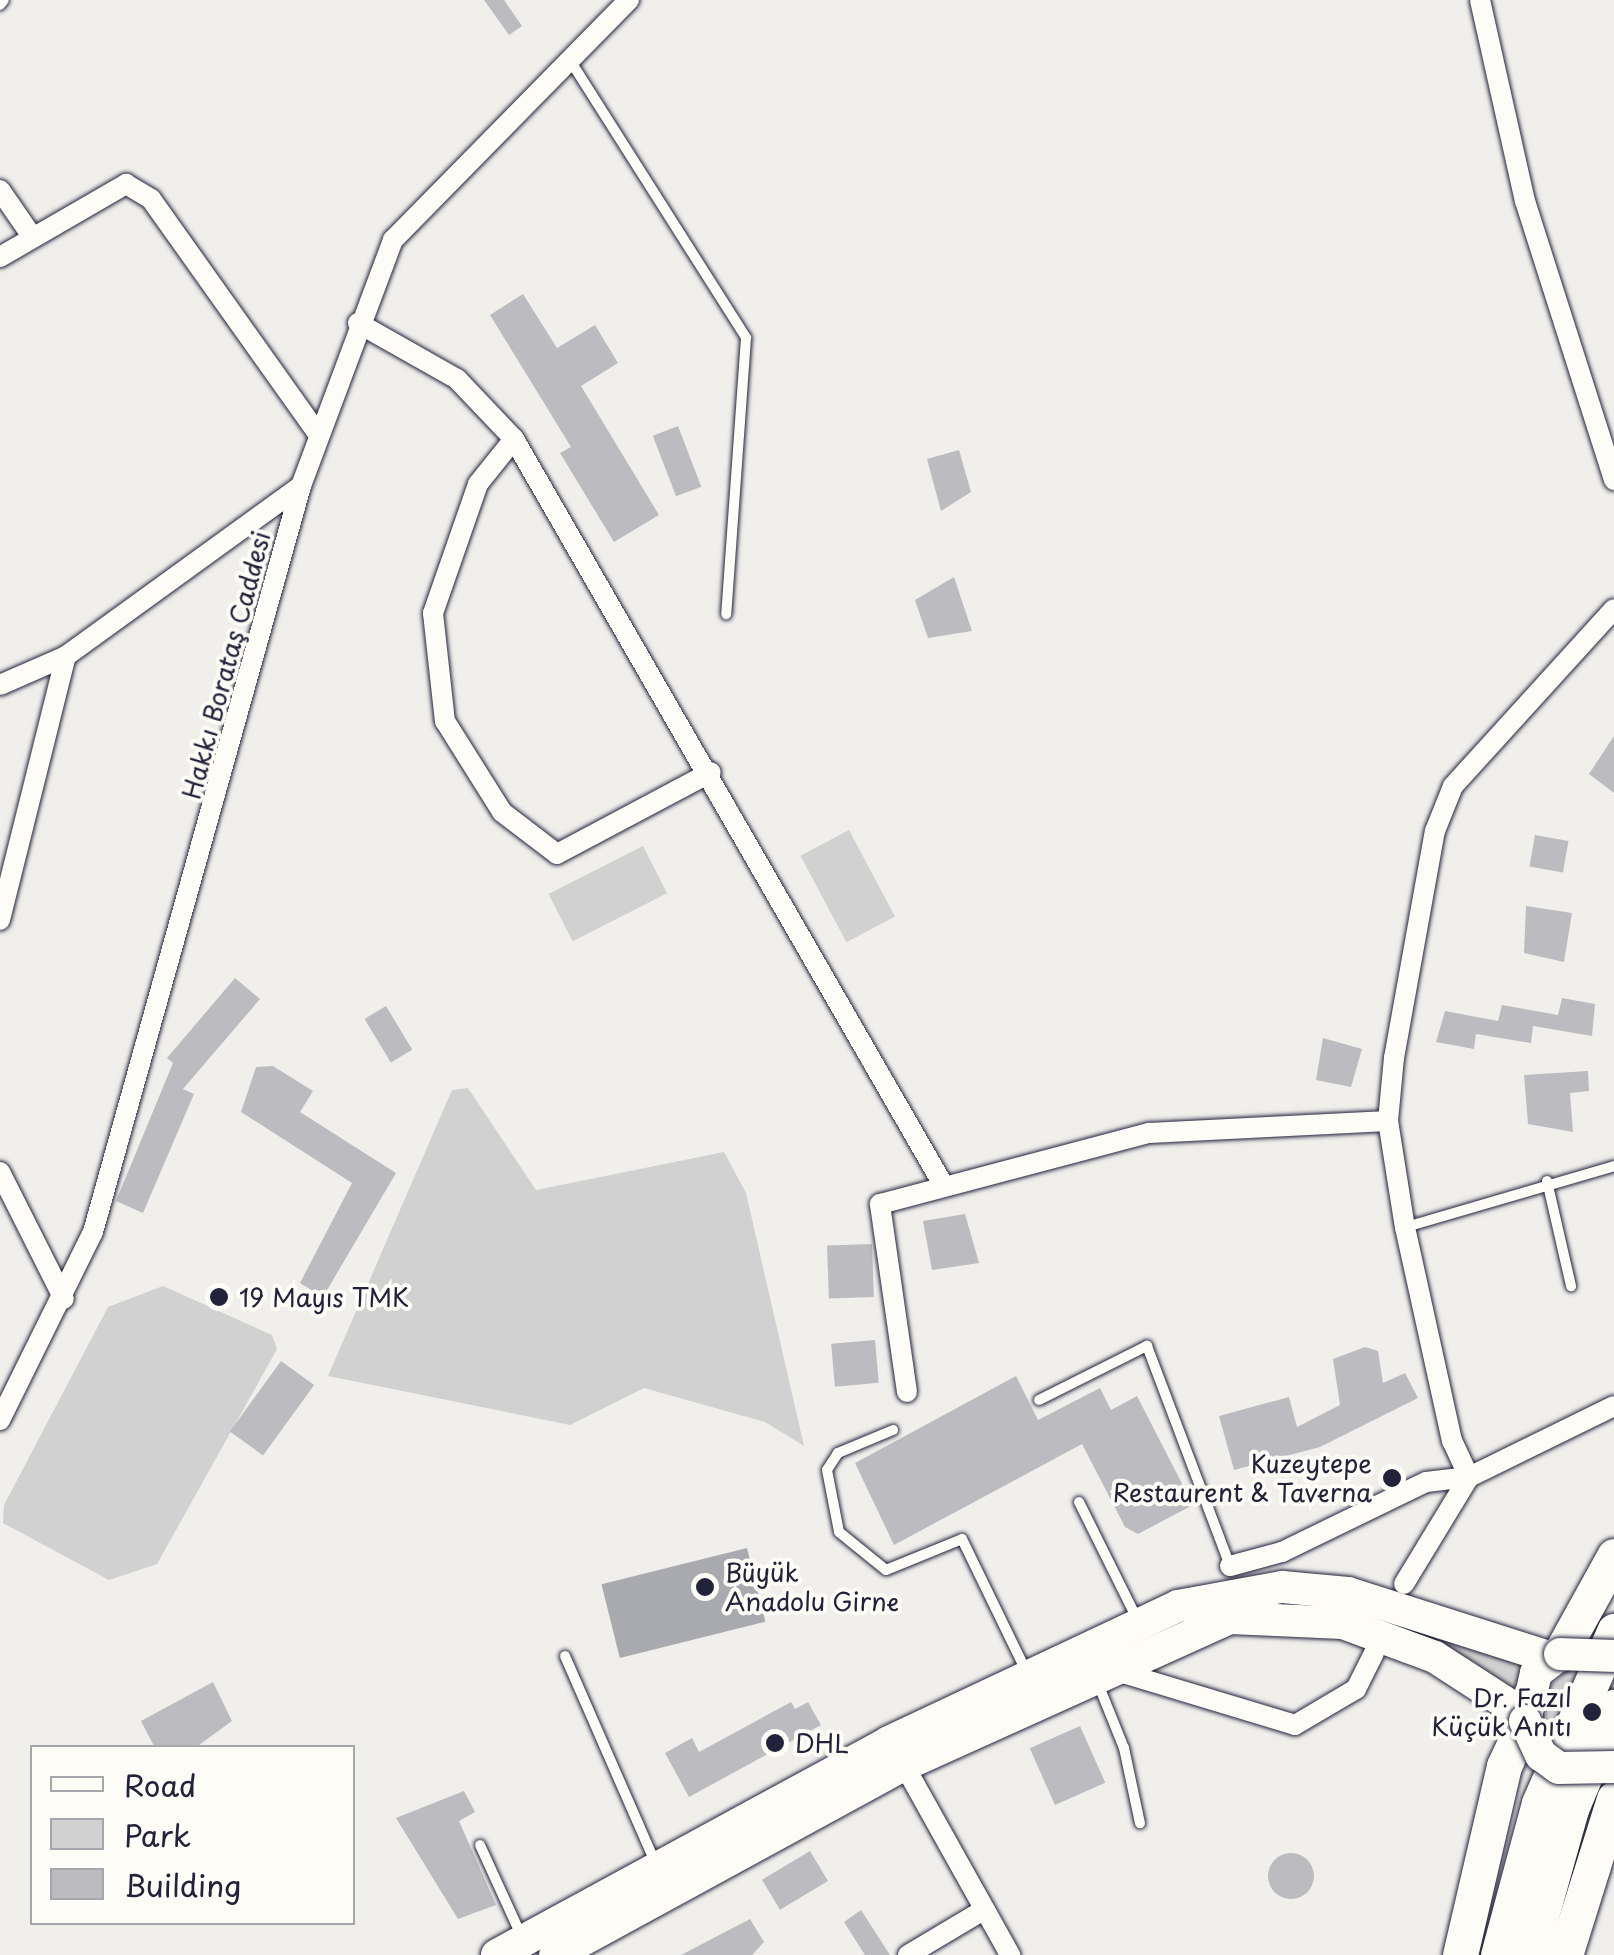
<!DOCTYPE html>
<html>
<head>
<meta charset="utf-8">
<style>
  body { margin:0 }
  #map { position:relative; width:1614px; height:1955px; overflow:hidden; background:#f0efec; font-family:"Playpen Sans",sans-serif }
  div>[style] { position:absolute }
  .green>* { inset:0; background:#d2d1d1; transform-origin:0 0 }
  .water>* { inset:0; background:#a9a9b0; transform-origin:0 0 }
  .building>* { inset:0; background:#bcbcc0; transform-origin:0 0 }
  .round { border-radius:50% }
  .roads { filter:drop-shadow(0 0 2px #22223b) drop-shadow(0 0 2px #22223b) }
  .service>* { height:10px; margin:-5px; padding:0 5px; transform-origin:5px; border-radius:5px; background:#fdfcf7 }
  .minor>* { height:20px; margin:-10px; padding:0 10px; transform-origin:10px; border-radius:10px; background:#fdfcf7 }
  .primary>* { height:32px; margin:-16px; padding:0 16px; transform-origin:16px; border-radius:16px; background:#fdfcf7 }
  .trunk>* { height:35px; margin:-17.5px; padding:0 17.5px; transform-origin:17.5px; border-radius:17.5px; background:#fdfcf7 }
  .bridges { filter:drop-shadow(0 0 2px #22223b) drop-shadow(0 0 2px #22223b) }
  .primary-bridge>* { height:32px; margin:-16px; padding:0 16px; transform-origin:16px; border-radius:16px; background:#fdfcf7 }
  .dots>* { width:28px; height:28px; translate:-50% -50%; box-sizing:border-box; border:5px solid #fdfcf7; border-radius:50% }
  span { translate:-50% -50%; white-space:nowrap; text-align:center; line-height:1.15; -webkit-text-stroke:8px #fdfcf7; paint-order:stroke }
  .street-label { font-size:25px; color:#22223b }
  .poi-label { font-size:25px; color:#22223b }
  .left { translate:0 -50%; text-align:left }
  .right { translate:-100% -50%; text-align:right }
  .legend { position:absolute; left:30px; top:1745px; width:325px; height:180px; box-sizing:border-box; background:#fdfcf7; border:2px solid #a5a5ac; margin:0; padding:12px 18px; list-style:none; font-size:30px; color:#22223b }
  .legend li { display:flex; align-items:center; gap:20px; height:50px }
  .legend b { width:50px; border:2px solid #a5a5ac }
</style>
</head>
<body>
<div id="map">
  <div class="green">
    <div style="left:849px;top:830px;width:98px;height:55px;rotate:62deg"></div>
    <div style="left:643px;top:846px;width:53px;height:106px;rotate:63deg"></div>
    <div style="clip-path:polygon(468px 1088px,536px 1190px,724px 1152px,746px 1193px,804px 1446px,765px 1422px,644px 1388px,570px 1425px,328px 1376px,452px 1090px)"></div>
    <div style="clip-path:polygon(163px 1286px,272px 1335px,277px 1349px,157px 1564px,109px 1580px,3px 1523px,4px 1505px,108px 1307px)"></div>
    <div style="clip-path:polygon(1445px 1640px,1533px 1663px,1515px 1701px,1442px 1648px)"></div>
    <div style="clip-path:polygon(1573px 1665px,1614px 1669px,1614px 1750px,1556px 1742px,1546px 1727px,1546px 1690px)"></div>
  </div>
  <div class="water">
    <div style="left:747px;top:1548px;width:76px;height:150px;rotate:76deg"></div>
  </div>
  <div class="building">
    <div style="clip-path:polygon(484px 0,504px 0,522px 26px,509px 35px)"></div>
    <div style="clip-path:polygon(523px 294px,557px 348px,595px 325px,618px 363px,581px 386px,659px 515px,614px 542px,560px 453px,571px 447px,490px 315px)"></div>
    <div style="left:678px;top:426px;width:65px;height:27px;rotate:69deg"></div>
    <div style="clip-path:polygon(959px 450px,971px 492px,941px 511px,927px 459px)"></div>
    <div style="clip-path:polygon(954px 577px,972px 631px,928px 638px,915px 600px)"></div>
    <div style="clip-path:polygon(1614px 736px,1614px 793px,1589px 774px)"></div>
    <div style="left:1535px;top:835px;width:34px;height:32px;rotate:10deg"></div>
    <div style="clip-path:polygon(1526px 906px,1572px 913px,1564px 962px,1524px 953px)"></div>
    <div style="clip-path:polygon(235px 978px,260px 999px,183px 1089px,194px 1094px,143px 1213px,116px 1201px,173px 1063px,167px 1058px)"></div>
    <div style="clip-path:polygon(1562px 998px,1595px 1004px,1592px 1036px,1533px 1026px,1531px 1043px,1476px 1034px,1474px 1049px,1436px 1042px,1445px 1011px,1498px 1021px,1502px 1005px,1558px 1015px)"></div>
    <div style="left:386px;top:1006px;width:51px;height:25px;rotate:59deg"></div>
    <div style="clip-path:polygon(1323px 1038px,1362px 1049px,1351px 1087px,1316px 1080px)"></div>
    <div style="clip-path:polygon(273px 1066px,313px 1091px,300px 1112px,396px 1173px,323px 1297px,300px 1283px,352px 1183px,241px 1112px,256px 1067px)"></div>
    <div style="clip-path:polygon(1588px 1071px,1589px 1091px,1570px 1093px,1573px 1132px,1528px 1124px,1524px 1075px)"></div>
    <div style="clip-path:polygon(965px 1214px,979px 1263px,932px 1270px,923px 1221px)"></div>
    <div style="left:872px;top:1244px;width:53px;height:45px;rotate:88deg"></div>
    <div style="left:875px;top:1340px;width:43px;height:44px;rotate:85deg"></div>
    <div style="clip-path:polygon(1365px 1347px,1378px 1351px,1383px 1383px,1405px 1373px,1418px 1398px,1320px 1447px,1234px 1470px,1219px 1416px,1289px 1397px,1297px 1427px,1340px 1405px,1333px 1359px)"></div>
    <div style="left:281px;top:1361px;width:41px;height:87px;rotate:36deg"></div>
    <div style="clip-path:polygon(1016px 1376px,1038px 1420px,1100px 1388px,1111px 1410px,1137px 1396px,1193px 1505px,1138px 1534px,1125px 1527px,1082px 1444px,894px 1545px,855px 1463px)"></div>
    <div style="clip-path:polygon(213px 1682px,232px 1721px,195px 1748px,155px 1748px,141px 1721px)"></div>
    <div style="clip-path:polygon(791px 1702px,795px 1709px,808px 1702px,821px 1725px,689px 1797px,665px 1753px,692px 1738px,699px 1752px)"></div>
    <div style="left:1080px;top:1726px;width:62px;height:55px;rotate:66deg"></div>
    <div style="clip-path:polygon(464px 1791px,475px 1812px,459px 1821px,496px 1905px,458px 1919px,396px 1818px)"></div>
    <div style="left:810px;top:1851px;width:35px;height:56px;rotate:59deg"></div>
    <div class="round" style="left:1268px;top:1853px;width:46px;height:46px"></div>
    <div style="clip-path:polygon(861px 1910px,890px 1955px,865px 1955px,844px 1922px)"></div>
    <div style="clip-path:polygon(750px 1919px,764px 1942px,752px 1955px,681px 1955px)"></div>
  </div>
  <div class="roads">
    <div class="service">
      <div style="left:0;top:5px;width:6px;rotate:-51deg"></div>
      <div style="left:573px;top:65px;width:323px;rotate:57.6deg"></div>
      <div style="left:746px;top:338px;width:277px;rotate:94.1deg"></div>
      <div style="left:1547px;top:1181px;width:108px;rotate:77.1deg"></div>
      <div style="left:1406px;top:1227px;width:217px;rotate:-16.3deg"></div>
      <div style="left:1039px;top:1400px;width:121px;rotate:-26.6deg"></div>
      <div style="left:1147px;top:1346px;width:235px;rotate:69.3deg"></div>
      <div style="left:893px;top:1430px;width:60px;rotate:157.3deg"></div>
      <div style="left:838px;top:1453px;width:20px;rotate:123deg"></div>
      <div style="left:827px;top:1470px;width:63px;rotate:79deg"></div>
      <div style="left:839px;top:1532px;width:60px;rotate:39deg"></div>
      <div style="left:886px;top:1570px;width:82px;rotate:-22.2deg"></div>
      <div style="left:962px;top:1539px;width:147px;rotate:64.1deg"></div>
      <div style="left:1079px;top:1502px;width:131px;rotate:63.6deg"></div>
      <div style="left:565px;top:1656px;width:225px;rotate:66.4deg"></div>
      <div style="left:1097px;top:1681px;width:72px;rotate:68.1deg"></div>
      <div style="left:1124px;top:1748px;width:77px;rotate:78deg"></div>
      <div style="left:480px;top:1845px;width:99px;rotate:65.5deg"></div>
    </div>
    <div class="minor">
      <div style="left:1480px;top:0;width:206px;rotate:77.4deg"></div>
      <div style="left:1525px;top:201px;width:293px;rotate:72.3deg"></div>
      <div style="left:0;top:190px;width:55px;rotate:55.4deg"></div>
      <div style="left:0;top:257px;width:146px;rotate:-30.1deg"></div>
      <div style="left:126px;top:184px;width:29px;rotate:31deg"></div>
      <div style="left:151px;top:199px;width:290px;rotate:54.6deg"></div>
      <div style="left:358px;top:323px;width:114px;rotate:29.5deg"></div>
      <div style="left:457px;top:379px;width:83px;rotate:46.5deg"></div>
      <div style="left:514px;top:439px;width:856px;rotate:60.08deg"></div>
      <div style="left:514px;top:439px;width:58px;rotate:128.7deg"></div>
      <div style="left:478px;top:484px;width:137px;rotate:109.2deg"></div>
      <div style="left:433px;top:613px;width:109px;rotate:83.7deg"></div>
      <div style="left:445px;top:721px;width:107px;rotate:57.9deg"></div>
      <div style="left:502px;top:812px;width:69px;rotate:37.4deg"></div>
      <div style="left:557px;top:854px;width:174px;rotate:-28deg"></div>
      <div style="left:0;top:685px;width:72px;rotate:-23.7deg"></div>
      <div style="left:66px;top:656px;width:290px;rotate:-35.9deg"></div>
      <div style="left:0;top:920px;width:272px;rotate:-76deg"></div>
      <div style="left:0;top:1172px;width:142px;rotate:63.3deg"></div>
      <div style="left:907px;top:1392px;width:190px;rotate:-98.2deg"></div>
      <div style="left:880px;top:1204px;width:278px;rotate:-14.8deg"></div>
      <div style="left:1149px;top:1133px;width:239px;rotate:-2.9deg"></div>
      <div style="left:0;top:1420px;width:210px;rotate:-63.7deg"></div>
      <div style="left:93px;top:1232px;width:774px;rotate:-74.42deg"></div>
      <div style="left:301px;top:486px;width:263px;rotate:-69.5deg"></div>
      <div style="left:393px;top:240px;width:337px;rotate:-45.5deg"></div>
      <div style="left:1469px;top:1477px;width:40px;rotate:-115deg"></div>
      <div style="left:1452px;top:1441px;width:218px;rotate:-102.4deg"></div>
      <div style="left:1405px;top:1228px;width:108px;rotate:-99deg"></div>
      <div style="left:1388px;top:1121px;width:63px;rotate:-84.6deg"></div>
      <div style="left:1394px;top:1058px;width:231px;rotate:-79.8deg"></div>
      <div style="left:1435px;top:831px;width:48px;rotate:-68.2deg"></div>
      <div style="left:1453px;top:786px;width:239px;rotate:-47.7deg"></div>
      <div style="left:1230px;top:1566px;width:54px;rotate:-15.1deg"></div>
      <div style="left:1282px;top:1552px;width:160px;rotate:-25.9deg"></div>
      <div style="left:1426px;top:1482px;width:43px;rotate:-6.6deg"></div>
      <div style="left:1469px;top:1477px;width:161px;rotate:-26.1deg"></div>
      <div style="left:1404px;top:1584px;width:125px;rotate:-58.7deg"></div>
      <div style="left:1113px;top:1670px;width:190px;rotate:16.8deg"></div>
      <div style="left:1295px;top:1725px;width:71px;rotate:-30.5deg"></div>
      <div style="left:1356px;top:1689px;width:40px;rotate:-63.4deg"></div>
      <div style="left:904px;top:1765px;width:218px;rotate:60.8deg"></div>
      <div style="left:908px;top:1955px;width:84px;rotate:-30.8deg"></div>
    </div>
    <div class="primary">
      <div style="left:1525px;top:1721px;width:49px;rotate:-77.1deg"></div>
      <div style="left:1536px;top:1673px;width:31px;rotate:-38deg"></div>
      <div style="left:497px;top:1955px;width:446px;rotate:-28.5deg"></div>
      <div style="left:889px;top:1742px;width:319px;rotate:-25.2deg"></div>
      <div style="left:1178px;top:1606px;width:106px;rotate:-10.4deg"></div>
      <div style="left:1282px;top:1587px;width:66px;rotate:5.2deg"></div>
      <div style="left:1348px;top:1593px;width:214px;rotate:17.7deg"></div>
      <div style="left:555px;top:1955px;width:397px;rotate:-28.6deg"></div>
      <div style="left:904px;top:1765px;width:358px;rotate:-24.3deg"></div>
      <div style="left:1230px;top:1618px;width:113px;rotate:2.5deg"></div>
      <div style="left:1343px;top:1623px;width:98px;rotate:20.3deg"></div>
      <div style="left:1435px;top:1657px;width:105px;rotate:32.9deg"></div>
    </div>
    <div class="trunk">
      <div style="left:1560px;top:1654px;width:112px;rotate:-61.1deg"></div>
      <div style="left:1460px;top:1955px;width:194px;rotate:-76.9deg"></div>
      <div style="left:1504px;top:1766px;width:50px;rotate:-65deg"></div>
      <div style="left:1498px;top:1955px;width:157px;rotate:-74.9deg"></div>
      <div style="left:1539px;top:1803px;width:188px;rotate:-66.4deg"></div>
      <div style="left:1530px;top:1955px;width:152px;rotate:-74.3deg"></div>
      <div style="left:1571px;top:1809px;width:111px;rotate:-67.1deg"></div>
      <div style="left:1565px;top:1955px;width:164px;rotate:-72.6deg"></div>
    </div>
  </div>
  <div class="bridges">
    <div class="primary-bridge">
      <div style="left:1560px;top:1654px;width:54px;rotate:2.1deg"></div>
      <div style="left:1525px;top:1721px;width:38px;rotate:65deg"></div>
      <div style="left:1541px;top:1755px;width:22px;rotate:36deg"></div>
      <div style="left:1559px;top:1768px;width:55px;rotate:-1deg"></div>
    </div>
  </div>
  <div class="dots">
    <div style="left:219px;top:1297px;background:#22223b"></div>
    <div style="left:1392px;top:1478px;background:#22223b"></div>
    <div style="left:705px;top:1587px;background:#22223b"></div>
    <div style="left:1592px;top:1712px;background:#22223b"></div>
    <div style="left:775px;top:1743px;background:#22223b"></div>
  </div>
  <div class="street-label">
    <span style="left:226px;top:665px;rotate:-75deg">Hakkı Borataş Caddesi</span>
  </div>
  <div class="poi-label">
    <span class="left" style="left:239px;top:1297px">19 Mayıs TMK</span>
    <span class="right" style="left:1372px;top:1478px">Kuzeytepe<br>Restaurent &amp; Taverna</span>
    <span class="left" style="left:725px;top:1587px">Büyük<br>Anadolu Girne</span>
    <span class="right" style="left:1572px;top:1712px">Dr. Fazıl<br>Küçük Anıtı</span>
    <span class="left" style="left:795px;top:1743px">DHL</span>
  </div>
  <ul class="legend">
  <li><b style="height:12px;background:#fdfcf7"></b>Road</li>
  <li><b style="height:28px;background:#d2d1d1"></b>Park</li>
  <li><b style="height:28px;background:#bcbcc0"></b>Building</li>
  </ul>
</div>
</body>
</html>
